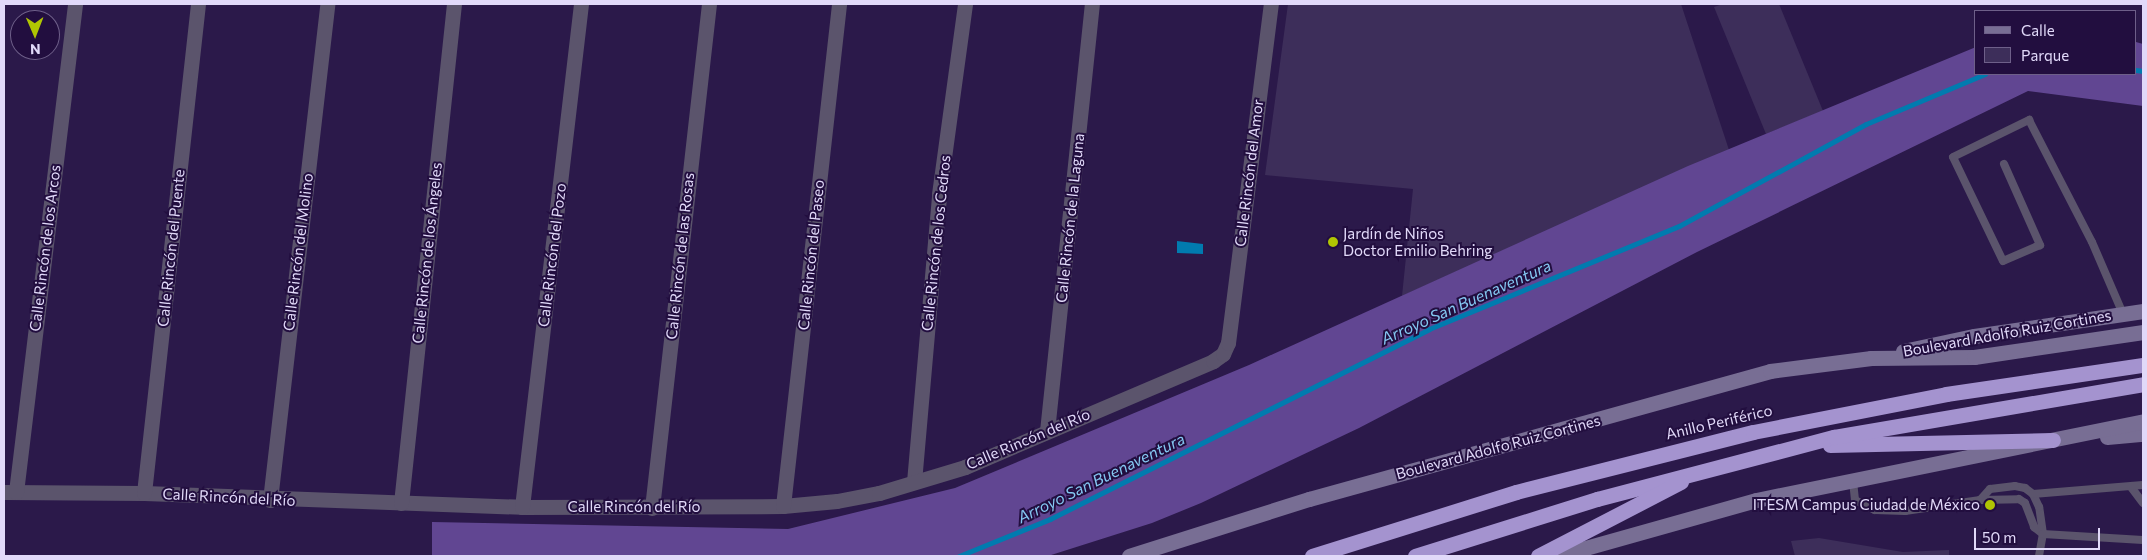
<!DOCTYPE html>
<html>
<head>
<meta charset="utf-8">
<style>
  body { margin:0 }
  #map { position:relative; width:2147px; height:560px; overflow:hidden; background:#2b194a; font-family:Commissioner,sans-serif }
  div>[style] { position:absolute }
  .green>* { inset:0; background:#3d2e5a }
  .forest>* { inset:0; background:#614692 }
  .water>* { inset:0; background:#017baf }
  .stream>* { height:5px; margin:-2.5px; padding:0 2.5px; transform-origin:2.5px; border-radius:2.5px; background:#017baf }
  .lane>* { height:8px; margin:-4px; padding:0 4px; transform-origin:4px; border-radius:4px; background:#5b546c }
  .street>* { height:15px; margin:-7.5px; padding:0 7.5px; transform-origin:7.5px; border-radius:7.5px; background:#5b546c }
  .secondary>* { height:15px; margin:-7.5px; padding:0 7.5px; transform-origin:7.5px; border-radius:7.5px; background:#786e94 }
  .highway>* { height:15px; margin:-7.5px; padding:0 7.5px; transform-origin:7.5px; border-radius:7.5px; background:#a493cf }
  .dots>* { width:14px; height:14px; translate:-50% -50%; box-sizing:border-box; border:2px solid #220e3f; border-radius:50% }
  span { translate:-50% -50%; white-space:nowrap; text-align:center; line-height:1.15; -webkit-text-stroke:4px #220e3f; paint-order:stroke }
  .street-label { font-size:15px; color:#e1d9f9 }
  .poi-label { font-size:15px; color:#e1d9f9 }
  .left { translate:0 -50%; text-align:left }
  .right { translate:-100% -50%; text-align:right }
  .water-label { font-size:16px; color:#85c8f2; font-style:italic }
  .frame { position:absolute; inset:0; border:5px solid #e1d9f9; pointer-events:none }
  .legend { position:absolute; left:1974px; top:10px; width:162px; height:65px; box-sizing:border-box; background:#220e3f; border:1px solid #6e5f89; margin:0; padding:6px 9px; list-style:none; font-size:15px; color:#e1d9f9 }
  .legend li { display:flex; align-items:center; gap:10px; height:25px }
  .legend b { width:25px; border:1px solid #6e5f89 }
  .north { position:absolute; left:10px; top:10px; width:50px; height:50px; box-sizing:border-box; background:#220e3f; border:1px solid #6e5f89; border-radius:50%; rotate:179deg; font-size:14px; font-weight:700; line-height:20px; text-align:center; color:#e1d9f9 }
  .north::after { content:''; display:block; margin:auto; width:18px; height:22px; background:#b0c503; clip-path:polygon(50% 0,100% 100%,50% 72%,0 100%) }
  .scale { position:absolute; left:1974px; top:528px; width:126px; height:22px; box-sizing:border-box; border:2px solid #e1d9f9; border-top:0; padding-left:6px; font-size:15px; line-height:18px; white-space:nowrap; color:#e1d9f9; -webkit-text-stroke:4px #220e3f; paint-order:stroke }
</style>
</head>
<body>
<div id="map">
  <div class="green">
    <div style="clip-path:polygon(1288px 4px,1681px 4px,1729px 150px,1402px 296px,1413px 189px,1265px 175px)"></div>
    <div style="clip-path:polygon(1723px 4px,1779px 4px,1823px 111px,1766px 134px,1714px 7px)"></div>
    <div style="clip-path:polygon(1819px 538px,1903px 552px,1949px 550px,1949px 556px,1795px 556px,1791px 541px)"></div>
  </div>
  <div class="forest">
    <div style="clip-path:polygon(2136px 42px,2143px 44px,2143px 106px,2028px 91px,1697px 252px,1359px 428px,1201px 503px,1152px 523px,1048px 556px,432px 556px,432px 522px,788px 529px,955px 488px,1249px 365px,1688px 166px,1976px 47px,1976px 74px,2136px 74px)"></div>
  </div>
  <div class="water">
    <div style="clip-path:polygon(1177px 241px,1203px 244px,1203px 254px,1177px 253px)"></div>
  </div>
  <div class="stream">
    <div style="left:2136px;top:70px;width:7px;rotate:8deg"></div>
    <div style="left:959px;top:556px;width:98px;rotate:-22.1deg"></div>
    <div style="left:1050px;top:519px;width:424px;rotate:-26.6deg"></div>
    <div style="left:1429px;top:329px;width:270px;rotate:-22.4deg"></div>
    <div style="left:1679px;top:226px;width:213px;rotate:-28.6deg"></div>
    <div style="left:1866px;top:124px;width:129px;rotate:-22.8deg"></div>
  </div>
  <div class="lane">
    <div style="left:2004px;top:164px;width:89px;rotate:66deg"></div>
    <div style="left:2040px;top:245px;width:40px;rotate:156.6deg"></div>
    <div style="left:2003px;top:261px;width:115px;rotate:-115.7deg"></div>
    <div style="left:1953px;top:157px;width:85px;rotate:-26deg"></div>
    <div style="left:2029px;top:120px;width:137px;rotate:62.7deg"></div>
    <div style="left:2092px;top:242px;width:78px;rotate:66.7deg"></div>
    <div style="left:1853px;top:481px;width:19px;rotate:84deg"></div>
    <div style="left:1855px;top:500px;width:22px;rotate:27deg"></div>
    <div style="left:1875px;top:510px;width:30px;rotate:2deg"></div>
    <div style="left:1905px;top:511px;width:76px;rotate:-8.3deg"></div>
    <div style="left:1980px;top:500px;width:39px;rotate:-1deg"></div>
    <div style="left:2019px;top:499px;width:7px;rotate:34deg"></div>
    <div style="left:2025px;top:503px;width:26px;rotate:69deg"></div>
    <div style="left:2034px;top:527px;width:11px;rotate:38deg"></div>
    <div style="left:2043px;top:534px;width:27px;rotate:-98deg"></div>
    <div style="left:2039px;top:507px;width:14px;rotate:-115deg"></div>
    <div style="left:2033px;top:494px;width:10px;rotate:-143deg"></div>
    <div style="left:2025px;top:488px;width:10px;rotate:-169deg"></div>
    <div style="left:2015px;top:486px;width:25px;rotate:173deg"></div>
    <div style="left:1990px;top:489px;width:15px;rotate:132deg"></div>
    <div style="left:2131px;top:487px;width:20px;rotate:53deg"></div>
    <div style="left:2033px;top:494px;width:110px;rotate:-4.7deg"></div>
    <div style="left:2039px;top:556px;width:22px;rotate:-80deg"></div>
    <div style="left:2043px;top:534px;width:100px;rotate:3.4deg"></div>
  </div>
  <div class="street">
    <div style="left:1047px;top:431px;width:429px;rotate:-84deg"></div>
    <div style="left:914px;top:482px;width:289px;rotate:-85deg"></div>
    <div style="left:939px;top:194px;width:192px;rotate:-82.2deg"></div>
    <div style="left:4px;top:492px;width:140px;rotate:0.4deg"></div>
    <div style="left:144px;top:493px;width:378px;rotate:2.1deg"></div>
    <div style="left:522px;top:507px;width:261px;rotate:-0.2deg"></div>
    <div style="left:783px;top:506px;width:54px;rotate:-5.3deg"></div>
    <div style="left:837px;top:501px;width:43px;rotate:-10.8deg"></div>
    <div style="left:879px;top:493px;width:90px;rotate:-16.8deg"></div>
    <div style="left:965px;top:467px;width:270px;rotate:-23.1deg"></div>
    <div style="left:1213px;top:361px;width:12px;rotate:-35deg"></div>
    <div style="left:1223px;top:354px;width:12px;rotate:-66deg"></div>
    <div style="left:1228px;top:343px;width:342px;rotate:-82.8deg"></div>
    <div style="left:16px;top:492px;width:492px;rotate:-83.1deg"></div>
    <div style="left:144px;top:493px;width:492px;rotate:-83.7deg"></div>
    <div style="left:270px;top:500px;width:499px;rotate:-83.4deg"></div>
    <div style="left:401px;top:503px;width:502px;rotate:-83.94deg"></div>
    <div style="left:783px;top:506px;width:505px;rotate:-83.63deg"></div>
    <div style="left:522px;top:507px;width:506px;rotate:-83.31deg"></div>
    <div style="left:652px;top:508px;width:507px;rotate:-83.55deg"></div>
  </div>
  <div class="secondary">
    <div style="left:1903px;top:351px;width:73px;rotate:-11.9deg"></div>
    <div style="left:1974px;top:336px;width:171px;rotate:-8.4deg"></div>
    <div style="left:2107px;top:437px;width:36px;rotate:-5deg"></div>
    <div style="left:1129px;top:556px;width:189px;rotate:-17.6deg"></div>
    <div style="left:1309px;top:499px;width:478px;rotate:-15.5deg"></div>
    <div style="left:1770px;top:371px;width:102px;rotate:-7.3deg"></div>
    <div style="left:1871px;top:358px;width:103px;rotate:-0.6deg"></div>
    <div style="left:1974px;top:357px;width:171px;rotate:-8.4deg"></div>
    <div style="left:1557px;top:556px;width:207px;rotate:-15.7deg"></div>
    <div style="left:1756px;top:500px;width:395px;rotate:-11.5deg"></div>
  </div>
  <div class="highway">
    <div style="left:1830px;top:445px;width:223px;rotate:-1.3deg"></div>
    <div style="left:1312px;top:556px;width:214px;rotate:-17.4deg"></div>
    <div style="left:1516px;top:492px;width:244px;rotate:-14.2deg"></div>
    <div style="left:1753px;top:432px;width:197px;rotate:-11.1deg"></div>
    <div style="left:1946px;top:394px;width:199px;rotate:-8.4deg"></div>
    <div style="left:1415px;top:556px;width:191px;rotate:-17.4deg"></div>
    <div style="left:1597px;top:499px;width:245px;rotate:-14.7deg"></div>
    <div style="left:1834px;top:437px;width:314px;rotate:-9.7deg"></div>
    <div style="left:1538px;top:556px;width:161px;rotate:-27.4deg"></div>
  </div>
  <div class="dots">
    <div style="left:1333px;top:242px;background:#b0c503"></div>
    <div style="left:1990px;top:505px;background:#b0c503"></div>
  </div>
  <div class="street-label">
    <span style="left:1249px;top:173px;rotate:-83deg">Calle Rincón del Amor</span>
    <span style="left:1070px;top:218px;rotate:-84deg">Calle Rincón de la Laguna</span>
    <span style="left:936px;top:243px;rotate:-84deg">Calle Rincón de los Cedros</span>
    <span style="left:45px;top:248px;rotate:-83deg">Calle Rincón de los Arcos</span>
    <span style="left:171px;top:248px;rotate:-84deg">Calle Rincón del Puente</span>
    <span style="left:298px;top:252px;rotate:-83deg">Calle Rincón del Molino</span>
    <span style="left:427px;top:253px;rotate:-84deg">Calle Rincón de los Ángeles</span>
    <span style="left:552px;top:255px;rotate:-83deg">Calle Rincón del Pozo</span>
    <span style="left:811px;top:255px;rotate:-84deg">Calle Rincón del Paseo</span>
    <span style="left:680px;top:256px;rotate:-84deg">Calle Rincón de las Rosas</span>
    <span style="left:2007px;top:333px;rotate:-10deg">Boulevard Adolfo Ruiz Cortines</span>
    <span style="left:1719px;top:422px;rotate:-13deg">Anillo Periférico</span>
    <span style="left:1028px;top:439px;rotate:-23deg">Calle Rincón del Río</span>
    <span style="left:1498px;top:447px;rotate:-15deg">Boulevard Adolfo Ruiz Cortines</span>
    <span style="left:229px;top:497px;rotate:3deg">Calle Rincón del Río</span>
    <span style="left:634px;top:507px">Calle Rincón del Río</span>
  </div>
  <div class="poi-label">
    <span class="left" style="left:1343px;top:242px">Jardín de Niños<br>Doctor Emilio Behring</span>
    <span class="right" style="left:1980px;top:505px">ITESM Campus Ciudad de México</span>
  </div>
  <div class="water-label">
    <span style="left:1466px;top:302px;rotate:-24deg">Arroyo San Buenaventura</span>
    <span style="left:1101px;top:478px;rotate:-26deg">Arroyo San Buenaventura</span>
  </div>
  <div class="frame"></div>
  <ul class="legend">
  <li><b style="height:6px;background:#786e94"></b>Calle</li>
  <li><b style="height:14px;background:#3d2e5a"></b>Parque</li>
  </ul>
  <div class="north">N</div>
  <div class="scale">50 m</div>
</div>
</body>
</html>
